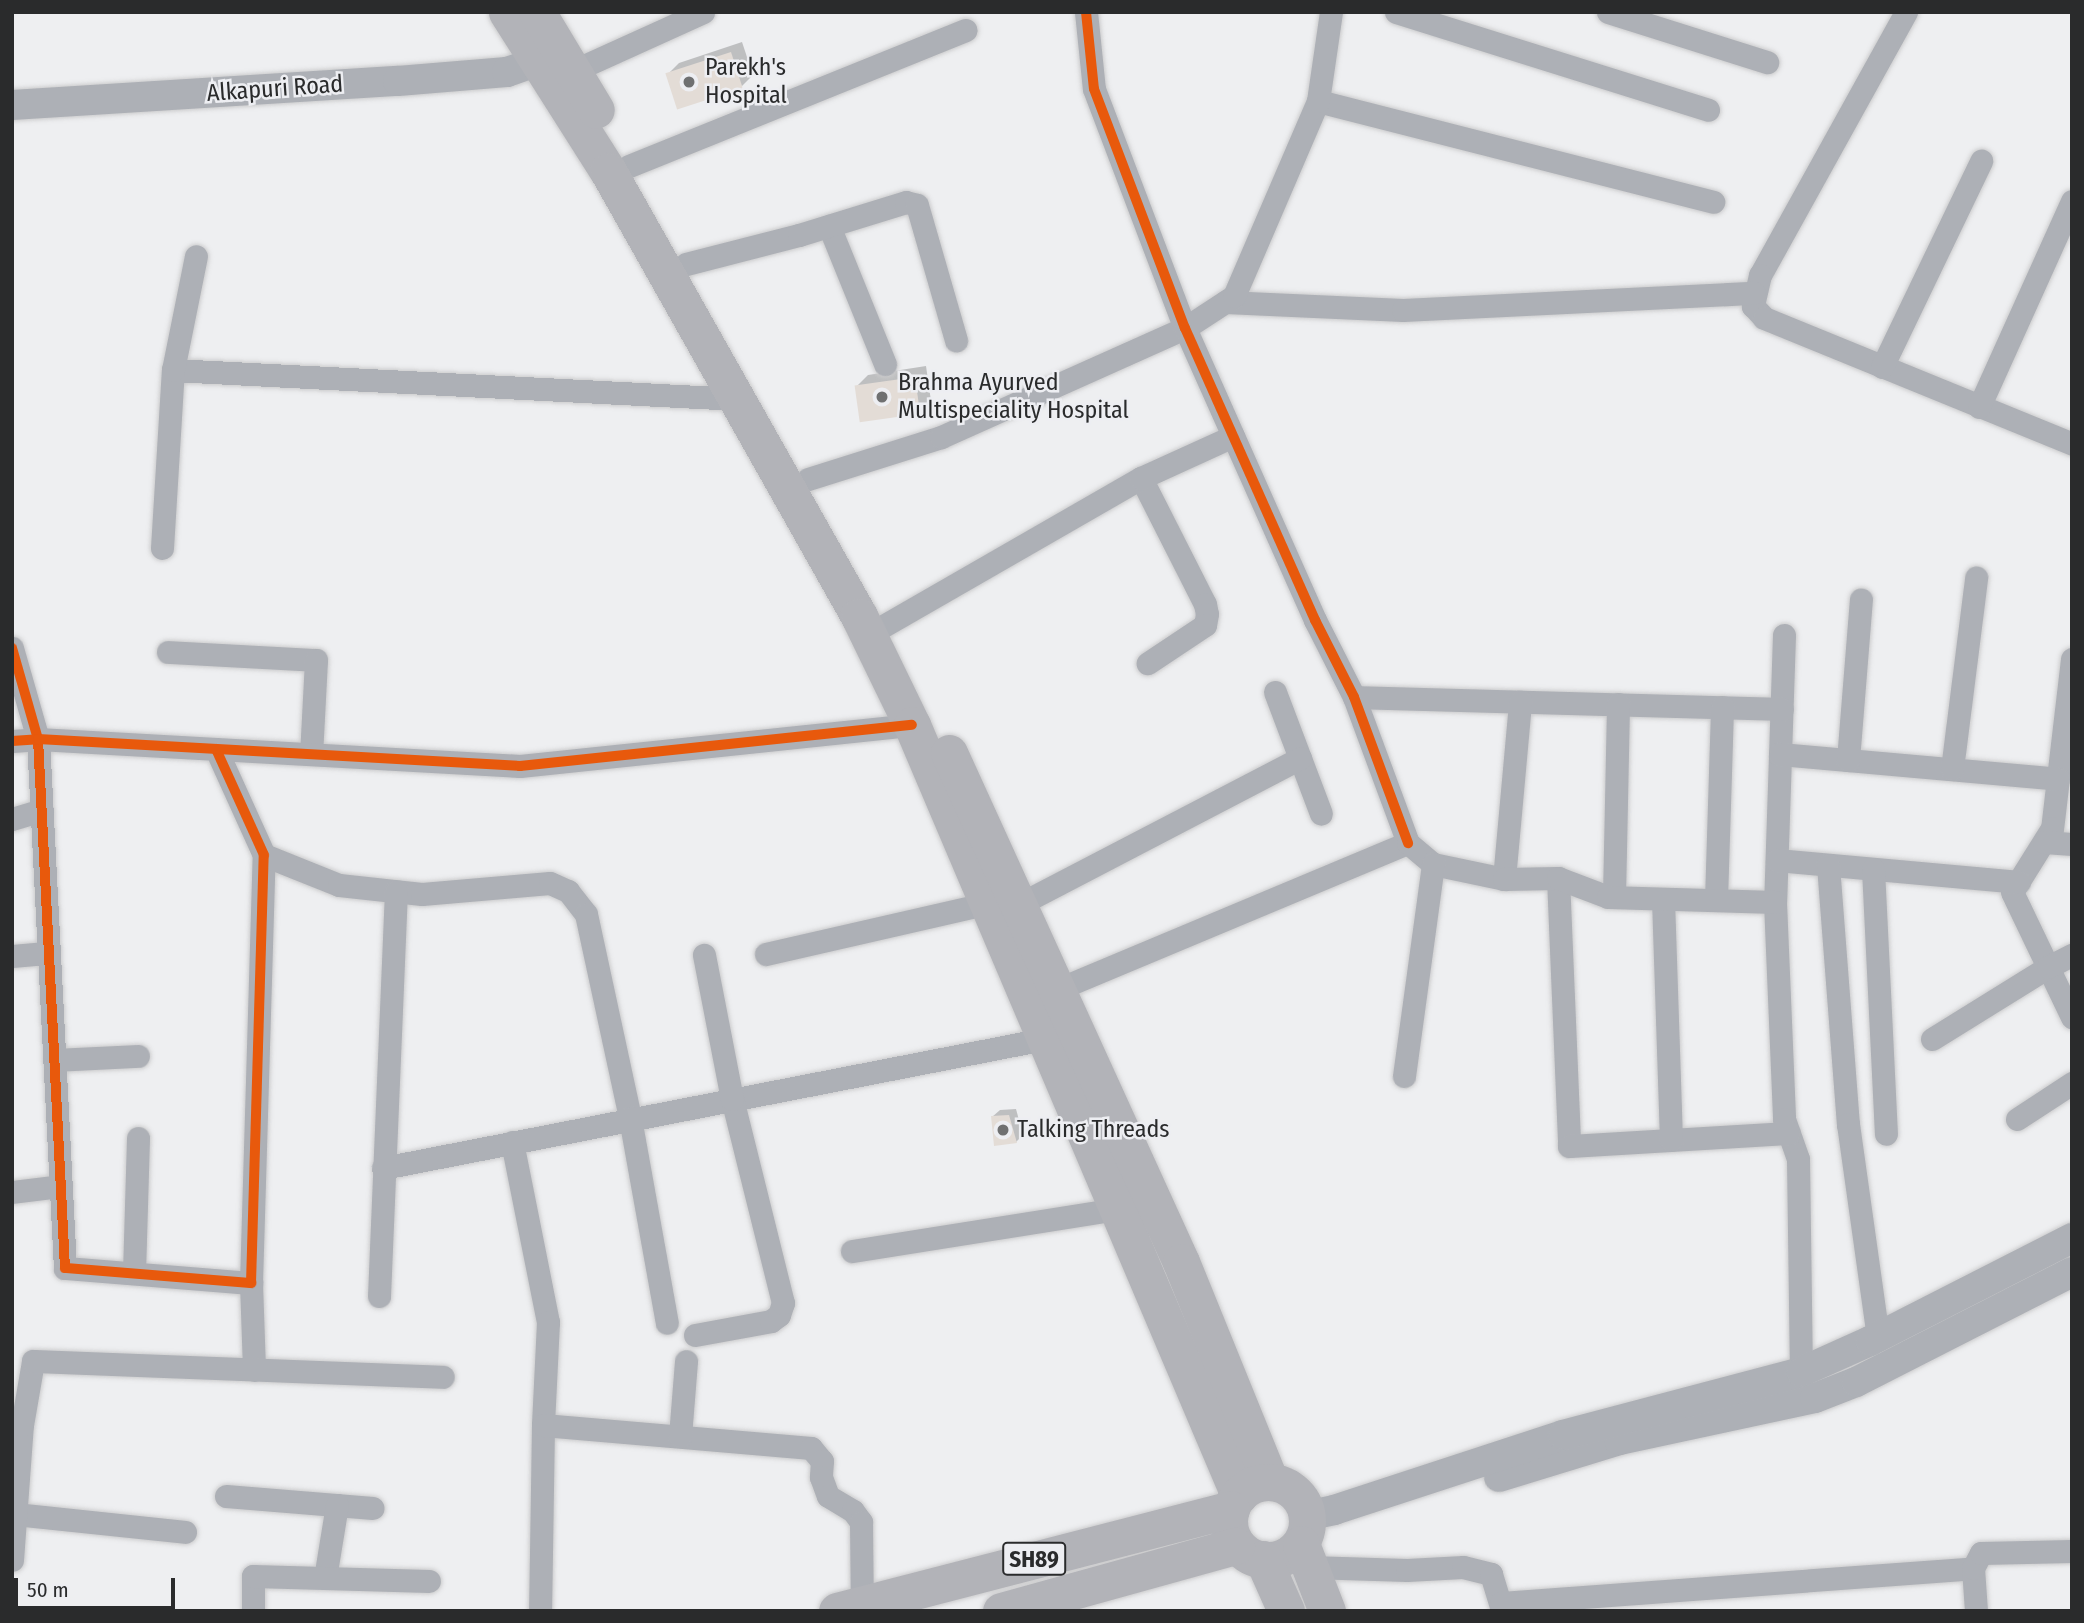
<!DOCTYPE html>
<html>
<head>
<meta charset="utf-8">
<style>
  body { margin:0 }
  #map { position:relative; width:2084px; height:1623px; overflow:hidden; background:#eeeff1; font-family:"Fira Sans Condensed",sans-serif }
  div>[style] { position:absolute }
  .shadow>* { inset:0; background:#0003 }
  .building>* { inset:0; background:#e3dcd6; transform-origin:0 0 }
  .roads { filter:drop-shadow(0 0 2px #cccccd) drop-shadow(0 0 2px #cccccd) }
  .minor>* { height:23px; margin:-11.5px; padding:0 11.5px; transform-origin:11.5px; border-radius:11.5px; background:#adb0b6 }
  .tertiary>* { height:30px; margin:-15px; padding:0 15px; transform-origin:15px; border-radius:15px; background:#adb0b6 }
  .primary>* { height:37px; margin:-18.5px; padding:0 18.5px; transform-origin:18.5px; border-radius:18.5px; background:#b2b3b8 }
  .primary>.ring { margin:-18.5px; padding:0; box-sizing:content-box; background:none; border:37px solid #b2b3b8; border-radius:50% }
  .cycleway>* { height:10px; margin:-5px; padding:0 5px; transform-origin:5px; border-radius:5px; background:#e8590c }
  .dots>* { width:19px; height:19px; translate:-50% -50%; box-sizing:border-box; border:4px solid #edeef2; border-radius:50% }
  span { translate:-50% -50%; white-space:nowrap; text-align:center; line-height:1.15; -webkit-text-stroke:5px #edeef2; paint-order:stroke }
  .shield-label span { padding:2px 5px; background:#edeef2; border:2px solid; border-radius:5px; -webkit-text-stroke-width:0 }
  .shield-label { font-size:23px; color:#2a2b2c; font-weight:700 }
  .poi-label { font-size:24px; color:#2a2b2c }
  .left { translate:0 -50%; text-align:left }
  .street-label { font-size:24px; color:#2a2b2c }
  .frame { position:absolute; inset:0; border:14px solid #2a2b2c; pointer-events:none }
  .scale { position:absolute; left:14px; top:1578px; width:161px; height:32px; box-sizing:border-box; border:4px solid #2a2b2c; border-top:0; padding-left:9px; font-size:21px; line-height:24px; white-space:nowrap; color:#2a2b2c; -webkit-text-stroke:5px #edeef2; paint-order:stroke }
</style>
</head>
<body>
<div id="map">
  <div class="shadow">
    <div style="clip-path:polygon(742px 42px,753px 75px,742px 86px,668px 74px,679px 63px)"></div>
    <div style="clip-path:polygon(926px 366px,931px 401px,920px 412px,857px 386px,868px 375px)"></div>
    <div style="clip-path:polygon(1016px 1109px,1023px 1135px,1016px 1142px,992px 1117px,1000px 1110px)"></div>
  </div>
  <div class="building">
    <div style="left:731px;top:52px;width:38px;height:69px;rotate:72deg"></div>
    <div style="left:915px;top:377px;width:37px;height:61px;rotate:82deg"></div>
    <div style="clip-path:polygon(1009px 1115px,1017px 1143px,994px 1146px,991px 1116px)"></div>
  </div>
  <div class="roads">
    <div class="minor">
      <div style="left:1086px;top:12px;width:77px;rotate:84.1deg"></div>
      <div style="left:1094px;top:89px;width:256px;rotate:69.2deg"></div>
      <div style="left:1185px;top:328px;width:320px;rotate:66deg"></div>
      <div style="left:1315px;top:620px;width:86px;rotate:63.1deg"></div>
      <div style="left:1354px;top:697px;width:156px;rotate:69.7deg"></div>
      <div style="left:1396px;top:12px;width:327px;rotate:17.4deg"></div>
      <div style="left:1608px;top:12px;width:167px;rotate:17.5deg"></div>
      <div style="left:1906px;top:12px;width:301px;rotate:119deg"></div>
      <div style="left:1760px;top:275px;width:32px;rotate:103deg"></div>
      <div style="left:1753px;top:306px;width:16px;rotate:47deg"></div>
      <div style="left:1764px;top:318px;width:333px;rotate:22.2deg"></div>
      <div style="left:573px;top:71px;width:143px;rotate:-24.4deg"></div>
      <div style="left:1318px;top:101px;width:408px;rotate:14.3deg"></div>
      <div style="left:629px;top:166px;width:363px;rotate:-22deg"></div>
      <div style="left:829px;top:226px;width:149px;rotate:67.9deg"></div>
      <div style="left:686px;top:264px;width:117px;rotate:-14.4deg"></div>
      <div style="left:799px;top:235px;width:112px;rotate:-17.1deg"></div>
      <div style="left:906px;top:202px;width:11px;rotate:15deg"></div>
      <div style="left:917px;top:205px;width:141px;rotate:73.9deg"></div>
      <div style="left:1225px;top:302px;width:178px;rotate:2.6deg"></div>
      <div style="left:1403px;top:310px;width:351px;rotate:-2.8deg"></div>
      <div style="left:1882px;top:367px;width:229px;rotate:-64.3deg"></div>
      <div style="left:173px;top:370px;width:566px;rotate:2.94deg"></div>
      <div style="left:1979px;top:407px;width:226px;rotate:-65.7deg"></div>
      <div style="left:1141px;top:478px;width:141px;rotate:63.1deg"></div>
      <div style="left:1205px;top:604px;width:10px;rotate:79deg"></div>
      <div style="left:1207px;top:614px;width:11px;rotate:100deg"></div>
      <div style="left:1205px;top:625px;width:69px;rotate:146.3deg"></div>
      <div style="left:808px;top:479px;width:139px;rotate:-17.5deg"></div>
      <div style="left:941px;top:437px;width:267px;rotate:-24.1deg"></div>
      <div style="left:1185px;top:328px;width:59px;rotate:-33.1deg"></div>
      <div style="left:1234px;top:296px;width:212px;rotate:-66.7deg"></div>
      <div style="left:1318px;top:101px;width:90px;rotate:-81.7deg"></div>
      <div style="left:162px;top:548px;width:178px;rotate:-86.5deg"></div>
      <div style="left:173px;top:370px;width:116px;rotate:-78.6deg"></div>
      <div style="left:885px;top:625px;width:295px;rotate:-29.9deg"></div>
      <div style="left:1141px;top:478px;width:101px;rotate:-24.5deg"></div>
      <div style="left:1784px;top:635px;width:267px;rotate:91.9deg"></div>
      <div style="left:1775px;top:902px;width:217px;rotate:87.6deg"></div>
      <div style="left:1784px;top:1119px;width:42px;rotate:70.7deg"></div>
      <div style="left:1798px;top:1159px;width:213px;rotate:89.2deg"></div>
      <div style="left:12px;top:648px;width:95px;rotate:74.1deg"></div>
      <div style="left:38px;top:739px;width:530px;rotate:87.08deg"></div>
      <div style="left:65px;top:1268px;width:187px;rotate:4.6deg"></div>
      <div style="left:251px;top:1283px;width:428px;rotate:-88.3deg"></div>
      <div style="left:264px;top:855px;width:116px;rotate:-114.4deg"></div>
      <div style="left:168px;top:652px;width:148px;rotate:3.1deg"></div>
      <div style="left:316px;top:660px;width:94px;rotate:93deg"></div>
      <div style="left:2072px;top:659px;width:170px;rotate:96.7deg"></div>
      <div style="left:2052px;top:828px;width:75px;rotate:122deg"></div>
      <div style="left:2012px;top:892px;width:139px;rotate:64.4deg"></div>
      <div style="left:1275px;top:692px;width:130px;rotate:69.3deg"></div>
      <div style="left:1354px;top:697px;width:428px;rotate:1.6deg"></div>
      <div style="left:12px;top:741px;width:26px;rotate:-4deg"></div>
      <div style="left:38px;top:739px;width:483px;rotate:3.2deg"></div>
      <div style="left:520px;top:766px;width:394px;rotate:-6deg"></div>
      <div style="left:1780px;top:754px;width:279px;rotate:5.1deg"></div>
      <div style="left:1848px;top:760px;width:161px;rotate:-85.4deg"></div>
      <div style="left:1952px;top:769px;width:193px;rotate:-82.8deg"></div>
      <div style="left:12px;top:819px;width:31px;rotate:-17deg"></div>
      <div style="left:2044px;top:842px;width:28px;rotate:4deg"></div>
      <div style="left:264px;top:855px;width:81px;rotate:21.8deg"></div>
      <div style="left:339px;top:885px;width:83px;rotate:6.2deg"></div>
      <div style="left:422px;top:894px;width:128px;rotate:-4.9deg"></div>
      <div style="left:550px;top:883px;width:20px;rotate:24deg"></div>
      <div style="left:568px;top:891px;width:29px;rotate:52deg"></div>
      <div style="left:586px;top:914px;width:209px;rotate:77.8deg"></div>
      <div style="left:630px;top:1118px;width:208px;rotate:79.8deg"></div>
      <div style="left:1777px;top:860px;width:243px;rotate:5.2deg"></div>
      <div style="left:1828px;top:865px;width:260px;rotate:85.6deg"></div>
      <div style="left:1848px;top:1124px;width:215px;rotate:82deg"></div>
      <div style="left:1873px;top:869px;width:265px;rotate:87.2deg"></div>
      <div style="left:1558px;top:878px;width:268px;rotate:87.6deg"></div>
      <div style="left:1569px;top:1146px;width:220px;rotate:-3.4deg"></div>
      <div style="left:1504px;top:879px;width:178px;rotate:-84.8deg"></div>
      <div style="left:1614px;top:897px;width:193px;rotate:-88.8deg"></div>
      <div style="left:1663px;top:899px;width:241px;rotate:88.1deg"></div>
      <div style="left:1716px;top:900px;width:193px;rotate:-88.2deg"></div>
      <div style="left:1018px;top:905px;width:318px;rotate:-27.5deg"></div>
      <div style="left:766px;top:954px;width:225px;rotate:-12.9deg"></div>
      <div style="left:12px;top:956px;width:37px;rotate:-5deg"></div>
      <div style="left:1056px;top:990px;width:381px;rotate:-22.7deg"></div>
      <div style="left:1408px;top:843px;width:33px;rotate:40deg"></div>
      <div style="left:1433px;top:864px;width:73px;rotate:11.9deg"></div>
      <div style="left:1504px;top:879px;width:54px;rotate:-1.1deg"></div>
      <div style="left:1558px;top:878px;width:53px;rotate:20.8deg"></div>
      <div style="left:1608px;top:897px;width:167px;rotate:1.7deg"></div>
      <div style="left:1932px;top:1039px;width:137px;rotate:-31.8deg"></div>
      <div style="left:2048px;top:967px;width:27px;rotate:-27deg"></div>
      <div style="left:55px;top:1060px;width:83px;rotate:-2.8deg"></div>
      <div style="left:1404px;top:1076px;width:214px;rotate:-82.2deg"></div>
      <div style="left:2017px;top:1119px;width:66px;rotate:-33.2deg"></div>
      <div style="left:512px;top:1142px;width:184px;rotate:78.7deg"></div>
      <div style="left:548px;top:1322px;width:103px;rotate:92.8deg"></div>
      <div style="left:543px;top:1425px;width:186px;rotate:90.9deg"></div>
      <div style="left:383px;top:1168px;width:673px;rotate:-11.04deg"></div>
      <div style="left:12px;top:1192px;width:49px;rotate:-7deg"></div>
      <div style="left:852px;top:1251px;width:267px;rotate:-9deg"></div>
      <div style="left:134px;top:1273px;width:135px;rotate:-88.3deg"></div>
      <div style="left:251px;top:1283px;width:87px;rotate:88deg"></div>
      <div style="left:379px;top:1296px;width:405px;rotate:-87.6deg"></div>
      <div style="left:695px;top:1335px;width:77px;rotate:-10.4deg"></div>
      <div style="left:771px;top:1321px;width:10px;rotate:-37deg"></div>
      <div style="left:779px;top:1315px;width:13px;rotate:-72deg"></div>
      <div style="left:783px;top:1303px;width:210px;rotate:-104deg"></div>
      <div style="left:732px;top:1099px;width:147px;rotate:-101deg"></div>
      <div style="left:543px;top:1425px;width:269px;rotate:4.9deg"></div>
      <div style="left:811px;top:1448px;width:17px;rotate:50deg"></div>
      <div style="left:822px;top:1461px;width:16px;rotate:94deg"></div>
      <div style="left:821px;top:1477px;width:20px;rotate:70deg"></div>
      <div style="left:828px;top:1496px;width:29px;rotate:31deg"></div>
      <div style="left:853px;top:1511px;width:14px;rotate:54deg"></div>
      <div style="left:861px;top:1522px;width:89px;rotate:89.4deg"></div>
      <div style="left:680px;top:1436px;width:75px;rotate:-85.4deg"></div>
      <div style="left:226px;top:1496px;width:147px;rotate:4.7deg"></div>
      <div style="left:15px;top:1514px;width:171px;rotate:6deg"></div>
      <div style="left:12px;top:1560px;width:135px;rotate:-85.8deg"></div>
      <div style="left:22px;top:1425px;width:65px;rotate:-80.2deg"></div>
      <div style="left:33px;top:1361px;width:410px;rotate:2.2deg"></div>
      <div style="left:1309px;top:1567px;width:98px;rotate:1.8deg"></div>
      <div style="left:1407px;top:1570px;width:56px;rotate:-3.1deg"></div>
      <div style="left:1463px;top:1567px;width:29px;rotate:14deg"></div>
      <div style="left:1491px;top:1574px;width:39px;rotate:73deg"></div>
      <div style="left:325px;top:1578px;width:74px;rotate:-80.7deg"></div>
      <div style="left:1501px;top:1603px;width:473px;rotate:-4.2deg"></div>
      <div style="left:253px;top:1611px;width:35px;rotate:-90deg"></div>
      <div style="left:253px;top:1576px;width:176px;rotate:1.6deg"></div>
      <div style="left:1976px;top:1611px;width:43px;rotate:-94deg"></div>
      <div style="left:1973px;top:1568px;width:17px;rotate:-62deg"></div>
      <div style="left:1981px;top:1553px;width:91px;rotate:-1.3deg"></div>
    </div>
    <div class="tertiary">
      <div style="left:12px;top:105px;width:387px;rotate:-3.6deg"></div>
      <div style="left:398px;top:81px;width:109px;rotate:-4.7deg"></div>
      <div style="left:507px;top:72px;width:31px;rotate:-19deg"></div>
      <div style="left:1499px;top:1477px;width:126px;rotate:-17.1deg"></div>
      <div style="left:1619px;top:1440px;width:200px;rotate:-12.1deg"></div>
      <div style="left:1815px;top:1398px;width:44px;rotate:-21.3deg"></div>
      <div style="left:1856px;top:1382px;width:242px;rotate:-27deg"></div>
      <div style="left:1306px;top:1516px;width:29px;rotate:-12deg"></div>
      <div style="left:1334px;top:1510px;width:241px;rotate:-18.1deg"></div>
      <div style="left:1563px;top:1435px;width:246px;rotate:-14.8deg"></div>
      <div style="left:1801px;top:1372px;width:76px;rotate:-24.2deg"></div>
      <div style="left:1870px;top:1341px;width:227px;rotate:-27deg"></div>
    </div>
    <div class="primary">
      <div style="left:507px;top:12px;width:188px;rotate:57.6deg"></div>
      <div style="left:608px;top:171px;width:511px;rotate:60.58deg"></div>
      <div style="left:859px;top:616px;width:121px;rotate:64.1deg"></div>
      <div style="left:912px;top:725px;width:837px;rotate:66.99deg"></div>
      <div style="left:537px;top:12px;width:114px;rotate:59deg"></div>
      <div style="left:949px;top:753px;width:559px;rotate:65.5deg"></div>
      <div style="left:1181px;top:1262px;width:236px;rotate:67.9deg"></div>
      <div class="ring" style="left:1229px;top:1482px;width:41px;height:41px"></div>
      <div style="left:1301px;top:1544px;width:72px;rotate:68.8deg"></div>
      <div style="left:1263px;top:1559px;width:57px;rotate:66.1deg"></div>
      <div style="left:837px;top:1611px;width:407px;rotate:-14.5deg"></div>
      <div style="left:1001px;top:1611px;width:244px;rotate:-15.5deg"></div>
    </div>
  </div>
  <div class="cycleway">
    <div style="left:1086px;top:12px;width:77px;rotate:84.1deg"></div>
    <div style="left:1094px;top:89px;width:256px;rotate:69.2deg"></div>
    <div style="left:1185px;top:328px;width:320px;rotate:66deg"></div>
    <div style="left:1315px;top:620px;width:86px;rotate:63.1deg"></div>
    <div style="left:1354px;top:697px;width:156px;rotate:69.7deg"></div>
    <div style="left:12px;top:648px;width:95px;rotate:74.1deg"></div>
    <div style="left:38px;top:739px;width:530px;rotate:87.08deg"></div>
    <div style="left:65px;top:1268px;width:187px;rotate:4.6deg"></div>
    <div style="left:251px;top:1283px;width:428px;rotate:-88.3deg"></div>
    <div style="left:264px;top:855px;width:116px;rotate:-114.4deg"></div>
    <div style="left:12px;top:741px;width:26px;rotate:-4deg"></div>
    <div style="left:38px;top:739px;width:483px;rotate:3.2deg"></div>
    <div style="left:520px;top:766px;width:394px;rotate:-6deg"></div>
  </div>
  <div class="dots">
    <div style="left:689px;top:82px;background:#6f7071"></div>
    <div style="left:882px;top:397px;background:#6f7071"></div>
    <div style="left:1003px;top:1130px;background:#6f7071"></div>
  </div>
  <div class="shield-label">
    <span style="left:1034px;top:1559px">SH89</span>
  </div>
  <div class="poi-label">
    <span class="left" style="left:705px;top:82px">Parekh's<br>Hospital</span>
    <span class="left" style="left:898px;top:397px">Brahma Ayurved<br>Multispeciality Hospital</span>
    <span class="left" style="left:1017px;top:1130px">Talking Threads</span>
  </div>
  <div class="street-label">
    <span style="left:275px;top:89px;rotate:-4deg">Alkapuri Road</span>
  </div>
  <div class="frame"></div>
  <div class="scale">50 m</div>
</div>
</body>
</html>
